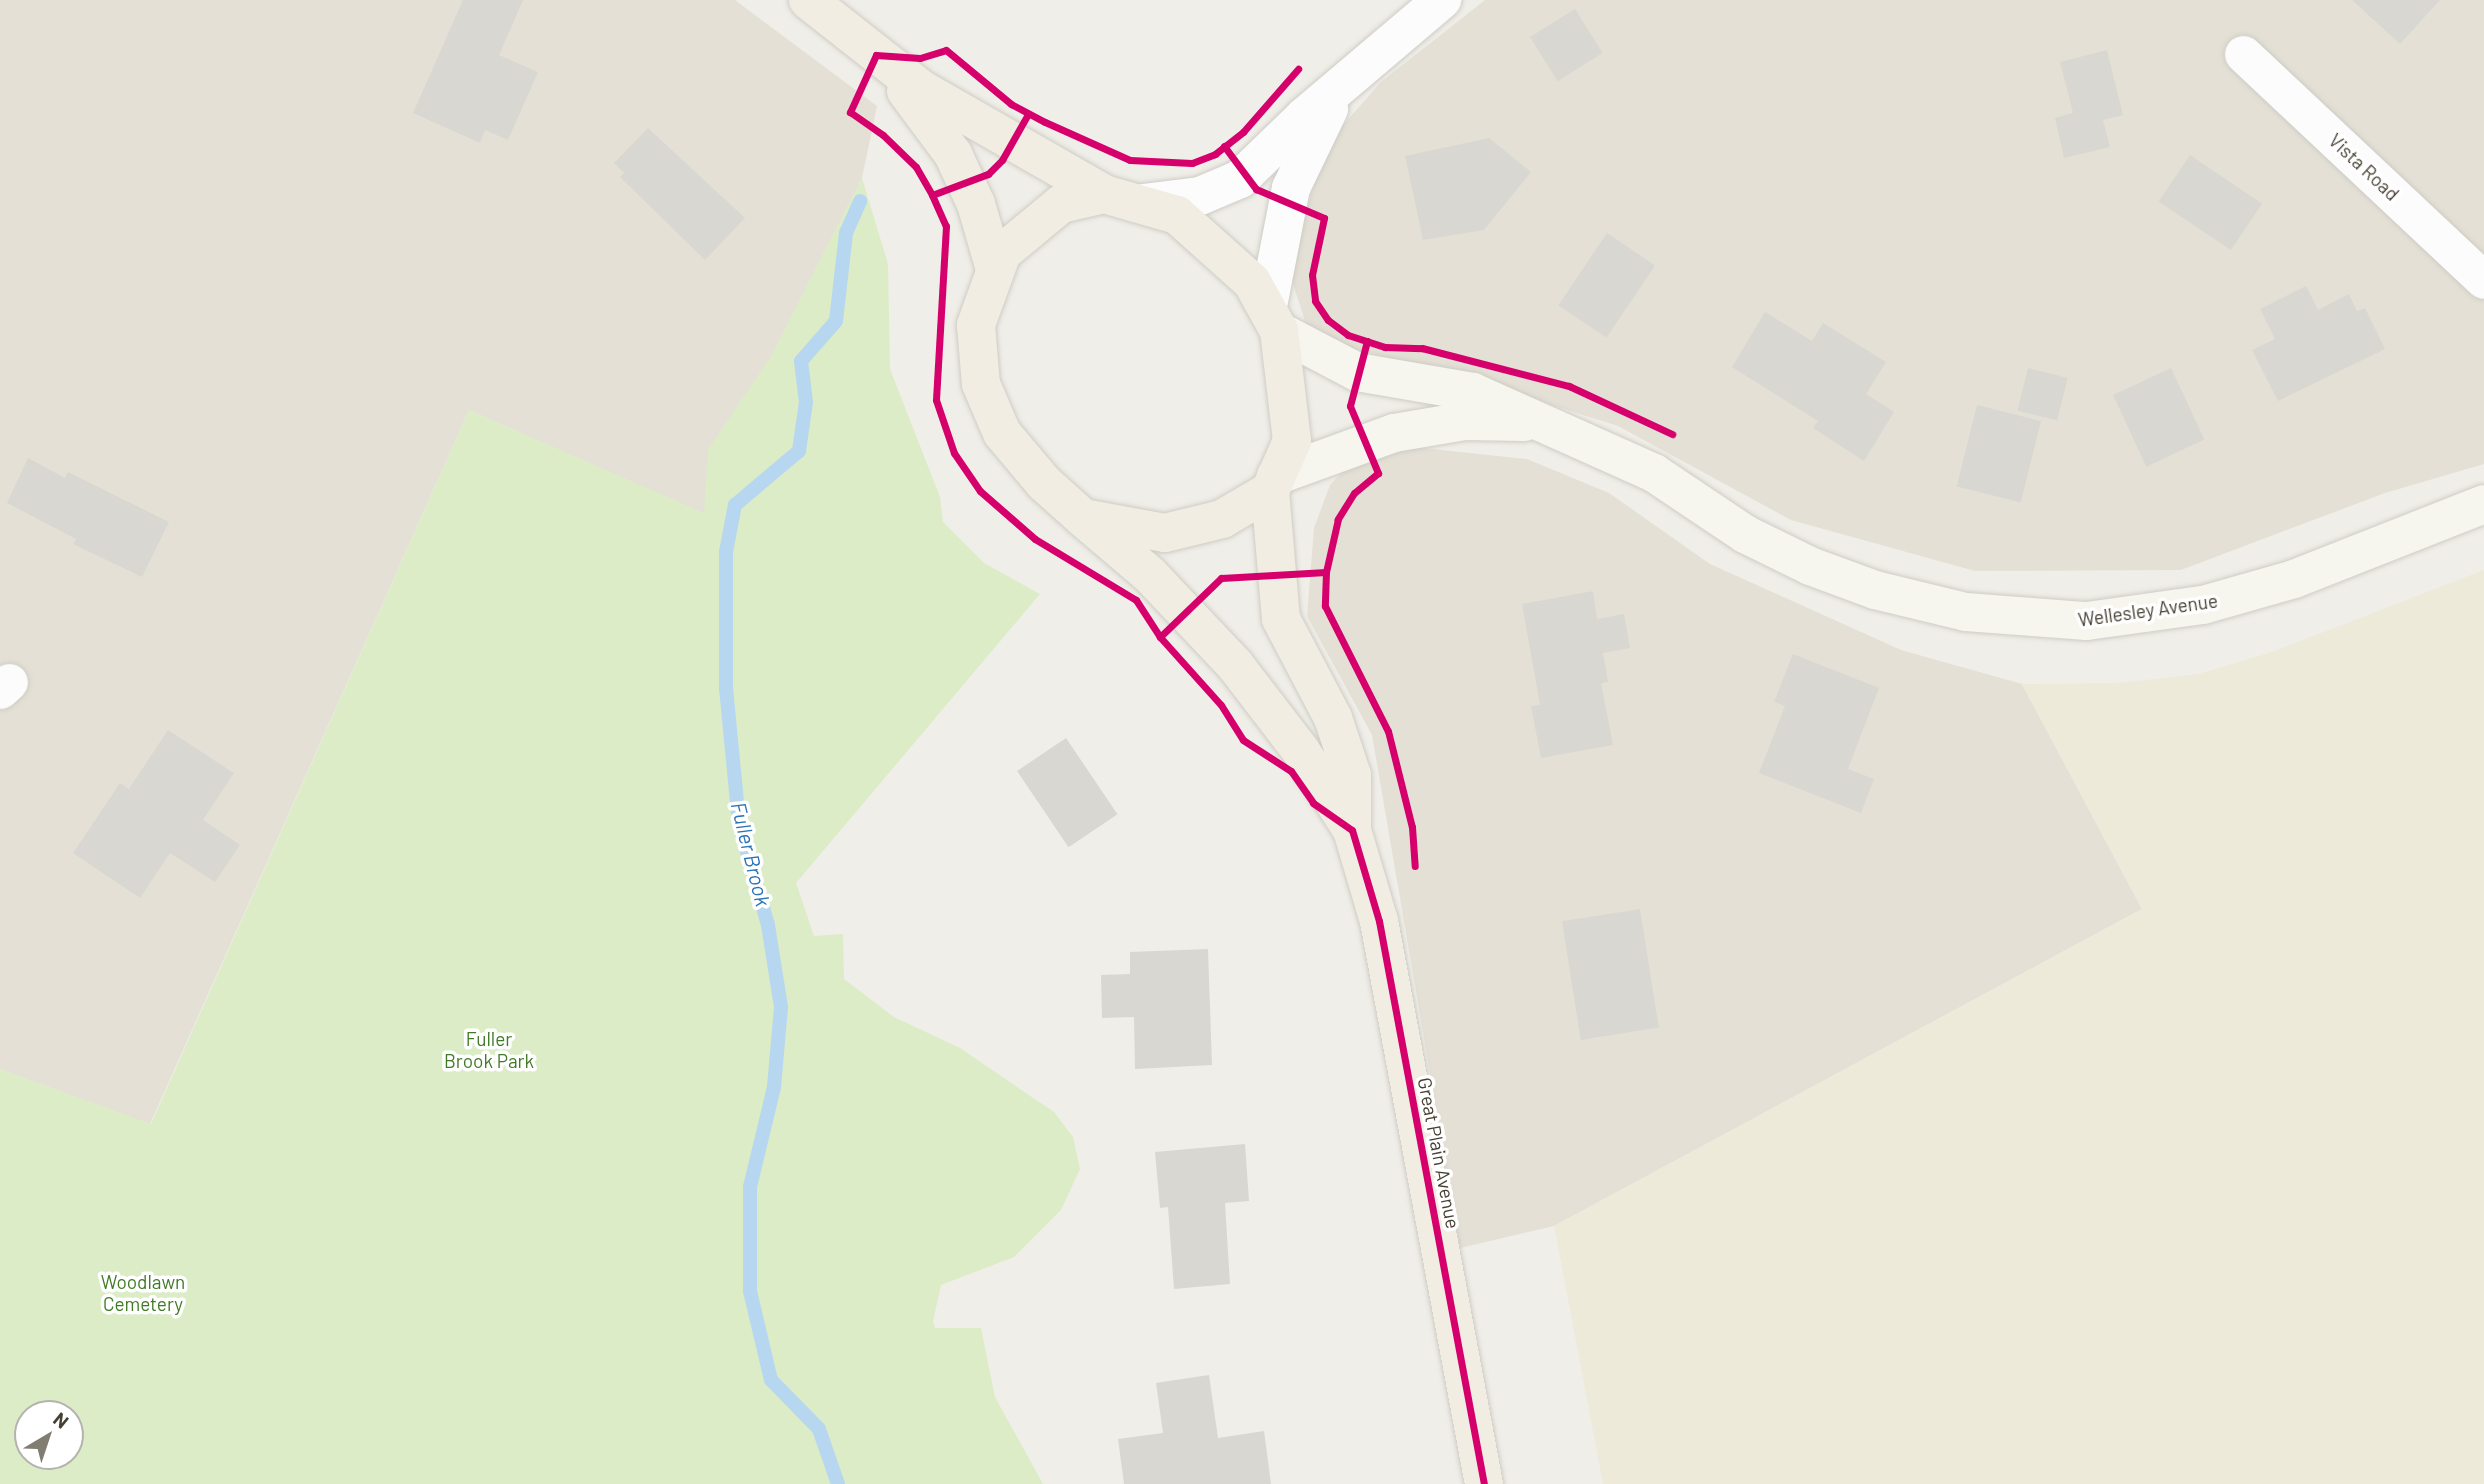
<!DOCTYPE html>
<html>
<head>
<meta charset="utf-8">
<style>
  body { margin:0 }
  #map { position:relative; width:2484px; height:1484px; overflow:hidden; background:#f0eee8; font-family:Barlow,sans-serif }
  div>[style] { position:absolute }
  .residential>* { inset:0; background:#e4e0d5 }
  .education>* { inset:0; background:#eeeada }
  .green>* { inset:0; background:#dbecc7 }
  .stream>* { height:14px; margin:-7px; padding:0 7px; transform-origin:7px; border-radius:7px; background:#b7d6f0 }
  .building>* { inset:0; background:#d9d7d1; transform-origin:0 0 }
  .roads { filter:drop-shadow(0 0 2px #ceccc6) drop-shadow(0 0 2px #ceccc6) }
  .minor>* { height:37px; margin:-18.5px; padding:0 18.5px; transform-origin:18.5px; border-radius:18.5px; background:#fdfcfc }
  .tertiary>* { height:38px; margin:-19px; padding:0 19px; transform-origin:19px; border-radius:19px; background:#fdfcfc }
  .secondary>* { height:38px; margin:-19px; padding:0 19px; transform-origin:19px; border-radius:19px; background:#f6f5ee }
  .primary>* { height:38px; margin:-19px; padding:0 19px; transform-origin:19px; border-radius:19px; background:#f1ede2 }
  .cycleway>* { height:7px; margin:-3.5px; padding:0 3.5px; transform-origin:3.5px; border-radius:3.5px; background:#d6006c }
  span { translate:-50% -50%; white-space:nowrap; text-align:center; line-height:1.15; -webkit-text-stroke:7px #fff; paint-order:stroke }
  .street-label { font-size:19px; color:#464034 }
  .park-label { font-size:19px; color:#417a25 }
  .water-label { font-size:21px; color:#2973b6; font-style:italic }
  .north { position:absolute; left:14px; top:1400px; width:70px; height:70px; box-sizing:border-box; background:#fff; border:2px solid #b5b3ae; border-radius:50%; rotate:39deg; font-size:19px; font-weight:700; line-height:28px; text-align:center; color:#464034 }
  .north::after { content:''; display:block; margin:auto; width:24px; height:32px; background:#827d73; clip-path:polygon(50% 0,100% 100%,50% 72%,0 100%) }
</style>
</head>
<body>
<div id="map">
  <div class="residential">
    <div style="clip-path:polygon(0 0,735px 0,877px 106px,862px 178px,706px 485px,716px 519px,469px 410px,150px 1124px,0 1069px)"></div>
    <div style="clip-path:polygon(1485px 0,2484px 0,2484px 464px,2385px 493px,2181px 570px,1975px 571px,1791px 520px,1618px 426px,1482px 383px,1323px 341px,1309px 333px,1290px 275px,1319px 163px,1336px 133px,1381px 82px)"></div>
    <div style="clip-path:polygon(1404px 446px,1527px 459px,1609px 493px,1710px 564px,1901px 650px,2022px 684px,2142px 909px,1554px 1226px,1460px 1248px,1372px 735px,1307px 616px,1314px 528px,1330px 485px,1345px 469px)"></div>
  </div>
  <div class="education">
    <div style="clip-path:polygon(2484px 570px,2484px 1484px,1603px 1484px,1554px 1226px,2142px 909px,2022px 684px,2118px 683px,2198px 674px,2269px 653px)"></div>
  </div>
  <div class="green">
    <div style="clip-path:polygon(evenodd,862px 178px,888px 264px,890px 369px,940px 497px,943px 522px,984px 563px,1040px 594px,796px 883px,814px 936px,843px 934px,844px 979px,894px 1017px,960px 1048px,1054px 1112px,1073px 1137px,1080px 1169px,1061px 1210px,1014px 1257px,941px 1285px,933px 1321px,935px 1328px,981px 1328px,995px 1397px,1043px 1484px,0 1484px,0 1069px,151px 1124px,469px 410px,704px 513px,708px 449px,770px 358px,862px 178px,28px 1414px,70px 1414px,70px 1456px,28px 1456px,28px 1414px)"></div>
  </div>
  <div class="stream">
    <div style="left:838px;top:1484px;width:58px;rotate:-109.1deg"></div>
    <div style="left:819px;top:1429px;width:69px;rotate:-134.4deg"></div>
    <div style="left:771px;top:1380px;width:91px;rotate:-103.3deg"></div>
    <div style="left:750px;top:1291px;width:104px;rotate:-90deg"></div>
    <div style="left:750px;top:1187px;width:103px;rotate:-76.5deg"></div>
    <div style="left:774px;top:1087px;width:80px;rotate:-85deg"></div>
    <div style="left:781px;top:1007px;width:83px;rotate:-99deg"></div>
    <div style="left:768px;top:925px;width:106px;rotate:-105.9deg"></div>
    <div style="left:739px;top:823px;width:136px;rotate:-95.5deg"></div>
    <div style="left:726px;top:688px;width:136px;rotate:-90deg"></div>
    <div style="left:726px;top:552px;width:48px;rotate:-79.2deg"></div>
    <div style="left:735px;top:505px;width:84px;rotate:-40.2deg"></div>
    <div style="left:799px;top:451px;width:49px;rotate:-81.9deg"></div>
    <div style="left:806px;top:402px;width:41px;rotate:-97deg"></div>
    <div style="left:801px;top:361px;width:53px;rotate:-48.8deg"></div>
    <div style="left:836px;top:321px;width:89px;rotate:-83.5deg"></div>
    <div style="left:846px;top:233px;width:35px;rotate:-66deg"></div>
  </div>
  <div class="building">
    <div style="clip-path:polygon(463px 0,523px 0,499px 55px,538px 72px,508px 140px,485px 130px,480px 143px,413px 113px)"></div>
    <div style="clip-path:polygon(2352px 0,2440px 0,2400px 44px)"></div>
    <div style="left:1575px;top:9px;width:52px;height:53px;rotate:58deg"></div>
    <div style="clip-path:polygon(2107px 50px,2123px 115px,2103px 120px,2110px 147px,2064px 158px,2055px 118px,2073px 113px,2060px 62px)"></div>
    <div style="clip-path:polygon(648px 128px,745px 218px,705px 260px,620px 177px,624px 173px,614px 163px)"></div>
    <div style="clip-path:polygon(1489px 138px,1531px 172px,1484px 230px,1423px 240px,1405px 156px)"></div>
    <div style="left:2190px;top:155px;width:87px;height:56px;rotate:34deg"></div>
    <div style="left:1607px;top:233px;width:58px;height:87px;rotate:34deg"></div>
    <div style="clip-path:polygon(2306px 286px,2318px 310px,2349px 294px,2357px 311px,2365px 308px,2385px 349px,2278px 401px,2252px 350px,2275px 339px,2260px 309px)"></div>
    <div style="clip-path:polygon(1765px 312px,1812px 341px,1823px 323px,1886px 362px,1866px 394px,1894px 412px,1864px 461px,1813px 428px,1818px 421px,1732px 367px)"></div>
    <div style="left:2028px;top:368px;width:41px;height:44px;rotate:14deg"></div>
    <div style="left:2171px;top:368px;width:79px;height:64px;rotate:65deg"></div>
    <div style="left:1977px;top:405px;width:66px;height:84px;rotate:14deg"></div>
    <div style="clip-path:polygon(28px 458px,65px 478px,68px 472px,169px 522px,142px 577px,73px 544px,76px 539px,7px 503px)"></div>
    <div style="clip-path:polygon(1593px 591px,1597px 619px,1624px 614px,1630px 648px,1603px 653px,1608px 682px,1601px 683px,1613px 745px,1541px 758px,1531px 706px,1540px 705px,1522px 604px)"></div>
    <div style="clip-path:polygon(1793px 654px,1879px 688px,1848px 769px,1874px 779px,1861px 813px,1759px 773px,1785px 706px,1774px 702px)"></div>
    <div style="clip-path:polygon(168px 730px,234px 773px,203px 820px,240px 845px,215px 882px,170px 853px,140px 898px,73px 853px,120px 783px,129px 789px)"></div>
    <div style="left:1066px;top:738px;width:92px;height:59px;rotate:56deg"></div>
    <div style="left:1640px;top:909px;width:120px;height:79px;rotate:81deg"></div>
    <div style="clip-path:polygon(1208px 949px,1212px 1065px,1135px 1069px,1134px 1017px,1102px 1018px,1101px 975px,1130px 974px,1130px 952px)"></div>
    <div style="clip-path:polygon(1245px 1144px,1249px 1201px,1225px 1203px,1230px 1284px,1174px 1289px,1168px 1207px,1160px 1208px,1155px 1152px)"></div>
    <div style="clip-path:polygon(1209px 1375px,1218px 1438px,1264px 1431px,1271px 1484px,1124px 1484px,1118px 1439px,1163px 1433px,1156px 1383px)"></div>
  </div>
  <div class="roads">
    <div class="minor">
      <div style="left:2243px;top:54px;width:330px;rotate:43.2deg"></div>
      <div style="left:0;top:690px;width:12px;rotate:-42deg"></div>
    </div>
    <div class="tertiary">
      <div style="left:1143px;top:203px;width:57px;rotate:-7deg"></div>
      <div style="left:1200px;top:196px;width:43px;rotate:-23deg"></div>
      <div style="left:1240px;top:179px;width:91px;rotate:-44.1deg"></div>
      <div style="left:1305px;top:116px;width:180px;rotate:-40.3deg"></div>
      <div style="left:1268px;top:306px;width:120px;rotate:-79deg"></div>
      <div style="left:1291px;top:188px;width:88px;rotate:-64.3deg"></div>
    </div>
    <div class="secondary">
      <div style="left:1279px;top:331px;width:88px;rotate:27.7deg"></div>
      <div style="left:1357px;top:372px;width:118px;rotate:9.8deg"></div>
      <div style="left:1473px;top:392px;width:198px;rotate:24.1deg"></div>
      <div style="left:1654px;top:473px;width:110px;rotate:33.8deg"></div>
      <div style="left:1745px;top:534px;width:72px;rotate:26.2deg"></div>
      <div style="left:1810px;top:566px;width:69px;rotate:20.3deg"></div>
      <div style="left:1875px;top:590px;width:94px;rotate:13.6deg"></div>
      <div style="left:1966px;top:612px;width:121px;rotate:4.3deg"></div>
      <div style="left:2087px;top:621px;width:117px;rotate:-7.9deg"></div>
      <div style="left:2203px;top:605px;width:95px;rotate:-15.9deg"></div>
      <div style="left:2294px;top:579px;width:204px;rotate:-21.5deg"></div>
      <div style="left:1276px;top:476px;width:126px;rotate:-20deg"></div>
      <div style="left:1394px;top:433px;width:72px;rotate:-9.6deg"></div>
      <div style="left:1465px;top:421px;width:59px;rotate:1deg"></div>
    </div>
    <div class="primary">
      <div style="left:808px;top:0;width:144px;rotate:38.2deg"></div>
      <div style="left:921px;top:89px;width:211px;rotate:29.8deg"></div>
      <div style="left:906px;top:91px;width:79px;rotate:53.3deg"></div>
      <div style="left:953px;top:154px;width:55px;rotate:65.3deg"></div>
      <div style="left:976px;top:204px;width:65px;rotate:73.8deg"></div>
      <div style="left:1270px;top:491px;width:128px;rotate:85.1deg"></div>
      <div style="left:1281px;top:619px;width:112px;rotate:62.3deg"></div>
      <div style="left:1333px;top:718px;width:60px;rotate:71.6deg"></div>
      <div style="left:1352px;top:775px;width:55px;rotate:90deg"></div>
      <div style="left:1083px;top:518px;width:83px;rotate:10.4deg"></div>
      <div style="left:1165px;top:533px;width:59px;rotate:-13.8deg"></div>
      <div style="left:1222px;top:519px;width:56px;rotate:-30.3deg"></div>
      <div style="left:1270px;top:491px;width:55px;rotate:-66.3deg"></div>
      <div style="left:1292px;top:441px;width:111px;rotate:-96.7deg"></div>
      <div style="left:1279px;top:331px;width:56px;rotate:-118.9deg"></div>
      <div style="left:1252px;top:282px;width:101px;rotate:-138.2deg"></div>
      <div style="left:1177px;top:215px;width:76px;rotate:-164deg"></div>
      <div style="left:1104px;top:194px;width:44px;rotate:166.9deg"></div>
      <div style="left:1061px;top:204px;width:77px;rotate:140.3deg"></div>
      <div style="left:1002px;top:253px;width:77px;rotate:109.9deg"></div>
      <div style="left:976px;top:325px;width:59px;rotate:85.2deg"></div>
      <div style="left:981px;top:384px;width:53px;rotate:66.8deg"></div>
      <div style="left:1002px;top:433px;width:65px;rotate:50deg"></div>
      <div style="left:1044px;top:483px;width:52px;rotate:41.9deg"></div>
      <div style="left:1083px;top:518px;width:88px;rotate:40.4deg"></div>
      <div style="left:1150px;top:575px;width:124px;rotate:46.6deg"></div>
      <div style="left:1235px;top:665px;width:108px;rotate:52.5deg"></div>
      <div style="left:1301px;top:751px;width:94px;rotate:57.2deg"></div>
      <div style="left:1352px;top:830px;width:95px;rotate:73.5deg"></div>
      <div style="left:1379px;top:921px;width:573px;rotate:79.44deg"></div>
    </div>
  </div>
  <div class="cycleway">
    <div style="left:876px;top:55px;width:44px;rotate:3.9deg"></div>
    <div style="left:920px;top:58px;width:27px;rotate:-17deg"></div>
    <div style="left:946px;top:50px;width:85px;rotate:39.7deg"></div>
    <div style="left:1011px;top:104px;width:38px;rotate:28deg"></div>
    <div style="left:1045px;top:122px;width:93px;rotate:24.1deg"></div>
    <div style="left:1130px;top:160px;width:62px;rotate:2.8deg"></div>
    <div style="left:1192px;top:163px;width:25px;rotate:-21deg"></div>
    <div style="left:1215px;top:154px;width:36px;rotate:-38deg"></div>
    <div style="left:1243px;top:132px;width:84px;rotate:-48.9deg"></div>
    <div style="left:876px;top:55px;width:63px;rotate:114.5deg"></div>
    <div style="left:850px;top:112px;width:40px;rotate:34.9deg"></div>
    <div style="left:883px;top:135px;width:46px;rotate:44.1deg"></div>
    <div style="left:916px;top:167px;width:32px;rotate:60deg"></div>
    <div style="left:932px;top:195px;width:60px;rotate:-20.6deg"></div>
    <div style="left:988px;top:174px;width:20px;rotate:-45deg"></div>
    <div style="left:1002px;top:160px;width:53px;rotate:-60.5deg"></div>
    <div style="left:1224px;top:146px;width:54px;rotate:53.3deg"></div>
    <div style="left:1256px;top:189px;width:74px;rotate:23.1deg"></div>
    <div style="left:1324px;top:218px;width:58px;rotate:101.9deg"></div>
    <div style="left:1312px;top:275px;width:26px;rotate:83deg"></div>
    <div style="left:1315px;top:301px;width:23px;rotate:56deg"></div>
    <div style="left:1328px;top:320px;width:25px;rotate:37deg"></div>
    <div style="left:1348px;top:335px;width:39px;rotate:18deg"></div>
    <div style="left:1385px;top:347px;width:37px;rotate:2deg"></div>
    <div style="left:1422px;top:348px;width:152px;rotate:14.5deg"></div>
    <div style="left:1569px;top:386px;width:114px;rotate:25deg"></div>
    <div style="left:932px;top:195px;width:34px;rotate:66deg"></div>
    <div style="left:946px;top:226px;width:174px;rotate:93.3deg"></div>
    <div style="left:936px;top:400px;width:56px;rotate:71.2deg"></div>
    <div style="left:954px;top:453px;width:46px;rotate:55.6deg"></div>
    <div style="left:980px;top:491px;width:73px;rotate:41.1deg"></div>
    <div style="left:1035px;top:539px;width:118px;rotate:31.1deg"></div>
    <div style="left:1136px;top:600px;width:44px;rotate:57deg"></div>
    <div style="left:1367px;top:341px;width:67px;rotate:104.7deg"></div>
    <div style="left:1350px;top:406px;width:73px;rotate:67.3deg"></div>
    <div style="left:1378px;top:473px;width:31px;rotate:140deg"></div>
    <div style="left:1354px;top:493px;width:31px;rotate:122deg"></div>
    <div style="left:1338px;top:519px;width:54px;rotate:102.8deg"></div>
    <div style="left:1326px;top:572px;width:34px;rotate:92deg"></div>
    <div style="left:1325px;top:606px;width:140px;rotate:63.3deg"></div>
    <div style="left:1388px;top:731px;width:99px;rotate:76deg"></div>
    <div style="left:1412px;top:827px;width:39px;rotate:86deg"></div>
    <div style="left:1326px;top:572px;width:105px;rotate:176.7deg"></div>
    <div style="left:1221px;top:578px;width:85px;rotate:136deg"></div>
    <div style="left:1160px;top:637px;width:91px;rotate:48.1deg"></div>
    <div style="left:1221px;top:705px;width:41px;rotate:57.8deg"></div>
    <div style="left:1243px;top:740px;width:57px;rotate:32.9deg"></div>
    <div style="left:1291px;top:771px;width:39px;rotate:55deg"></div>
    <div style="left:1313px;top:803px;width:47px;rotate:34.7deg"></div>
    <div style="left:1352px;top:830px;width:95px;rotate:73.5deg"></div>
    <div style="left:1379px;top:921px;width:573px;rotate:79.44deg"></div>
  </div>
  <div class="street-label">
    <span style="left:2364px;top:167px;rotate:43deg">Vista Road</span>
    <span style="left:2148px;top:610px;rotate:-8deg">Wellesley Avenue</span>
    <span style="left:1439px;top:1153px;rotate:79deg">Great Plain Avenue</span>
  </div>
  <div class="park-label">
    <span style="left:489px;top:1050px">Fuller<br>Brook Park</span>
    <span style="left:143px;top:1293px">Woodlawn<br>Cemetery</span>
  </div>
  <div class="water-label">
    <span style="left:751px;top:854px;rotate:76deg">Fuller Brook</span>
  </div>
  <div class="north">N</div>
</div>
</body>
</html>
